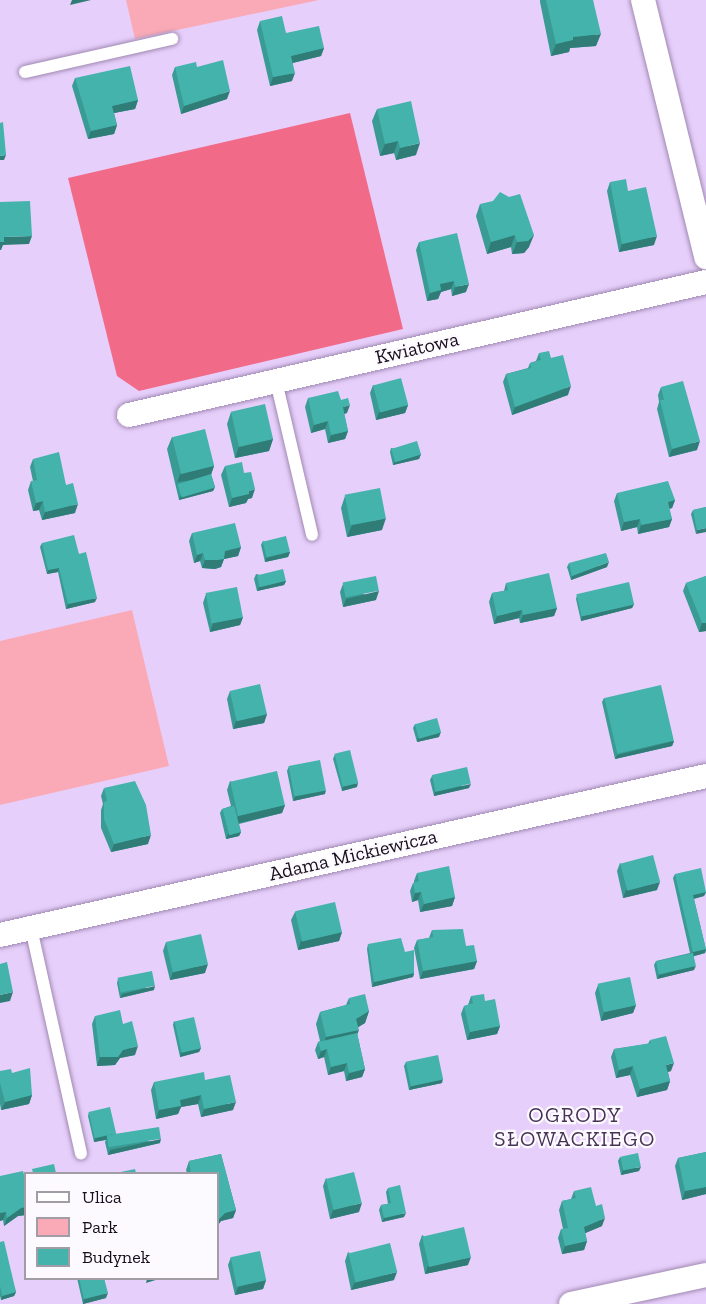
<!DOCTYPE html>
<html>
<head>
<meta charset="utf-8">
<style>
  body { margin:0 }
  #map { position:relative; width:706px; height:1304px; overflow:hidden; background:#e7cffb; font-family:"Zilla Slab",serif }
  div>[style] { position:absolute }
  .green>* { inset:0; background:#faaab6 }
  .forest>* { inset:0; background:#f16b88 }
  .roads { filter:drop-shadow(0 0 2px #9f89b2) drop-shadow(0 0 2px #9f89b2) }
  .service>* { height:12px; margin:-6px; padding:0 6px; transform-origin:6px; border-radius:6px; background:#fff }
  .minor>* { height:24px; margin:-12px; padding:0 12px; transform-origin:12px; border-radius:12px; background:#fff }
  .wall>* { inset:0; background:#3a9a94 }
  .shaded-wall>* { inset:0; background:#307d78 }
  .building>* { inset:0; background:#44b3ac; transform-origin:0 0 }
  span { translate:-50% -50%; white-space:nowrap; text-align:center; line-height:1.15; -webkit-text-stroke:4.5px #fdfaff; paint-order:stroke }
  .street-label { font-size:20px; color:#170e1d }
  .neighbourhood-label { font-size:21px; color:#463255; letter-spacing:1.5px }
  .legend { position:absolute; left:24px; top:1172px; width:195px; height:108px; box-sizing:border-box; background:#fdfaff; border:2px solid #a19ca5; margin:0; padding:8px 10px; list-style:none; font-size:18px; color:#170e1d }
  .legend li { display:flex; align-items:center; gap:12px; height:30px }
  .legend b { width:30px; border:2px solid #a19ca5 }
</style>
</head>
<body>
<div id="map">
  <div class="green">
    <div style="clip-path:polygon(126px 0,319px 0,135px 39px)"></div>
    <div style="clip-path:polygon(132px 610px,169px 766px,0 805px,0 641px)"></div>
  </div>
  <div class="forest">
    <div style="clip-path:polygon(350px 113px,403px 329px,139px 391px,117px 376px,68px 178px)"></div>
  </div>
  <div class="roads">
    <div class="service">
      <div style="left:25px;top:72px;width:151px;rotate:-12.7deg"></div>
      <div style="left:276px;top:381px;width:158px;rotate:76.8deg"></div>
      <div style="left:31px;top:928px;width:231px;rotate:77.5deg"></div>
    </div>
    <div class="minor">
      <div style="left:643px;top:0;width:265px;rotate:76.2deg"></div>
      <div style="left:129px;top:415px;width:592px;rotate:-12.98deg"></div>
      <div style="left:0;top:935px;width:724px;rotate:-12.69deg"></div>
      <div style="left:571px;top:1304px;width:138px;rotate:-12.1deg"></div>
    </div>
  </div>
  <div class="wall">
    <div style="clip-path:polygon(540px 0,593px 0,596px 46px,570px 48px,569px 52px,551px 56px,540px 2px)"></div>
    <div style="clip-path:polygon(260px 21px,286px 33px,324px 48px,321px 56px,293px 63px,292px 81px,270px 86px,257px 30px)"></div>
    <div style="clip-path:polygon(175px 67px,197px 67px,227px 99px,181px 114px,172px 75px)"></div>
    <div style="clip-path:polygon(75px 78px,138px 100px,135px 109px,114px 113px,117px 125px,114px 134px,88px 139px,72px 86px)"></div>
    <div style="clip-path:polygon(377px 109px,416px 155px,396px 160px,394px 153px,380px 156px,372px 121px)"></div>
    <div style="clip-path:polygon(610px 182px,628px 191px,654px 245px,619px 252px,607px 191px)"></div>
    <div style="clip-path:polygon(480px 204px,529px 247px,524px 253px,512px 254px,511px 247px,487px 254px,476px 216px)"></div>
    <div style="clip-path:polygon(419px 242px,466px 292px,452px 296px,451px 289px,441px 292px,438px 299px,427px 301px,416px 250px)"></div>
    <div style="clip-path:polygon(539px 353px,551px 358px,568px 395px,512px 415px,503px 382px,506px 374px,528px 368px,530px 363px,536px 361px)"></div>
    <div style="clip-path:polygon(373px 385px,408px 405px,405px 413px,376px 420px,370px 393px)"></div>
    <div style="clip-path:polygon(661px 387px,697px 450px,669px 457px,657px 409px,659px 402px,658px 395px)"></div>
    <div style="clip-path:polygon(308px 398px,341px 400px,347px 413px,344px 414px,348px 431px,345px 439px,328px 443px,325px 429px,311px 433px,305px 407px)"></div>
    <div style="clip-path:polygon(231px 412px,273px 439px,269px 451px,235px 458px,227px 424px)"></div>
    <div style="clip-path:polygon(172px 437px,214px 466px,211px 474px,215px 487px,213px 491px,179px 500px,167px 449px)"></div>
    <div style="clip-path:polygon(391px 448px,421px 454px,419px 459px,393px 465px,390px 452px)"></div>
    <div style="clip-path:polygon(33px 459px,66px 485px,75px 513px,42px 520px,39px 510px,33px 511px,28px 490px,31px 481px,33px 481px,30px 467px)"></div>
    <div style="clip-path:polygon(225px 466px,244px 473px,252px 498px,248px 499px,246px 503px,229px 507px,221px 475px)"></div>
    <div style="clip-path:polygon(617px 493px,675px 500px,672px 508px,669px 509px,672px 519px,669px 527px,638px 534px,637px 527px,621px 531px,614px 501px)"></div>
    <div style="clip-path:polygon(345px 496px,382px 530px,347px 537px,341px 508px)"></div>
    <div style="clip-path:polygon(706px 507px,696px 534px,691px 514px,693px 510px)"></div>
    <div style="clip-path:polygon(192px 533px,241px 547px,238px 556px,224px 559px,221px 567px,215px 569px,202px 568px,200px 561px,194px 563px,189px 541px)"></div>
    <div style="clip-path:polygon(263px 541px,290px 552px,288px 557px,265px 562px,261px 545px)"></div>
    <div style="clip-path:polygon(42px 543px,79px 554px,95px 602px,66px 609px,58px 572px,47px 574px,40px 547px)"></div>
    <div style="clip-path:polygon(569px 563px,607px 567px,571px 580px,567px 567px)"></div>
    <div style="clip-path:polygon(256px 574px,286px 581px,284px 585px,257px 591px,254px 579px)"></div>
    <div style="clip-path:polygon(706px 576px,706px 631px,699px 632px,683px 591px,686px 583px)"></div>
    <div style="clip-path:polygon(506px 583px,557px 608px,554px 616px,520px 623px,519px 618px,494px 624px,489px 602px,492px 593px,504px 591px)"></div>
    <div style="clip-path:polygon(343px 584px,376px 600px,343px 607px,340px 592px)"></div>
    <div style="clip-path:polygon(206px 594px,243px 617px,240px 625px,210px 632px,203px 603px)"></div>
    <div style="clip-path:polygon(577px 595px,634px 604px,632px 608px,581px 621px,576px 599px)"></div>
    <div style="clip-path:polygon(230px 691px,267px 714px,264px 723px,233px 729px,227px 699px)"></div>
    <div style="clip-path:polygon(604px 698px,674px 741px,672px 746px,615px 759px,602px 702px)"></div>
    <div style="clip-path:polygon(415px 724px,439px 737px,417px 742px,413px 728px)"></div>
    <div style="clip-path:polygon(335px 754px,357px 787px,342px 791px,333px 759px)"></div>
    <div style="clip-path:polygon(289px 766px,325px 794px,293px 801px,287px 771px)"></div>
    <div style="clip-path:polygon(432px 776px,469px 788px,434px 796px,430px 780px)"></div>
    <div style="clip-path:polygon(230px 781px,285px 805px,282px 813px,239px 824px,241px 832px,239px 836px,226px 839px,220px 813px,222px 809px,231px 806px,227px 790px)"></div>
    <div style="clip-path:polygon(104px 788px,148px 844px,111px 852px,101px 828px,101px 810px,103px 804px,101px 796px)"></div>
    <div style="clip-path:polygon(620px 863px,657px 890px,623px 898px,617px 871px)"></div>
    <div style="clip-path:polygon(417px 873px,455px 897px,452px 906px,420px 912px,418px 900px,412px 902px,410px 891px,413px 883px,414px 883px,414px 881px)"></div>
    <div style="clip-path:polygon(675px 874px,706px 892px,704px 896px,694px 899px,706px 950px,705px 953px,694px 956px,694px 970px,657px 979px,654px 965px,656px 961px,690px 953px,673px 878px)"></div>
    <div style="clip-path:polygon(295px 912px,342px 932px,339px 941px,298px 950px,291px 920px)"></div>
    <div style="clip-path:polygon(432px 930px,466px 946px,477px 961px,474px 969px,420px 979px,414px 948px,417px 940px,429px 938px)"></div>
    <div style="clip-path:polygon(166px 942px,205px 973px,170px 980px,163px 951px)"></div>
    <div style="clip-path:polygon(368px 944px,414px 973px,413px 977px,372px 987px,367px 949px)"></div>
    <div style="clip-path:polygon(118px 979px,154px 990px,120px 998px,117px 983px)"></div>
    <div style="clip-path:polygon(598px 985px,636px 1005px,633px 1013px,601px 1021px,595px 993px)"></div>
    <div style="clip-path:polygon(471px 996px,485px 1001px,500px 1026px,497px 1034px,467px 1040px,461px 1014px,464px 1006px,468px 1005px)"></div>
    <div style="clip-path:polygon(349px 998px,369px 1011px,365px 1023px,358px 1027px,357px 1033px,365px 1069px,362px 1077px,346px 1081px,344px 1071px,328px 1075px,324px 1057px,318px 1059px,315px 1050px,318px 1042px,320px 1041px,316px 1024px,320px 1012px,346px 1005px)"></div>
    <div style="clip-path:polygon(95px 1016px,123px 1024px,135px 1055px,120px 1058px,115px 1065px,97px 1066px,92px 1024px)"></div>
    <div style="clip-path:polygon(174px 1021px,201px 1048px,199px 1052px,180px 1057px,173px 1025px)"></div>
    <div style="clip-path:polygon(650px 1040px,671px 1071px,668px 1072px,670px 1081px,667px 1090px,637px 1097px,630px 1075px,616px 1078px,611px 1057px,614px 1049px,648px 1044px)"></div>
    <div style="clip-path:polygon(406px 1062px,442px 1083px,409px 1090px,404px 1066px)"></div>
    <div style="clip-path:polygon(0 1071px,12px 1073px,32px 1095px,29px 1104px,1px 1110px,0 1104px)"></div>
    <div style="clip-path:polygon(205px 1080px,233px 1110px,201px 1117px,198px 1104px,181px 1107px,178px 1114px,156px 1119px,151px 1090px,154px 1082px)"></div>
    <div style="clip-path:polygon(89px 1112px,115px 1136px,160px 1143px,108px 1155px,105px 1142px,106px 1140px,94px 1142px,88px 1116px)"></div>
    <div style="clip-path:polygon(706px 1152px,706px 1194px,682px 1200px,675px 1166px,678px 1158px)"></div>
    <div style="clip-path:polygon(221px 1154px,236px 1210px,233px 1218px,221px 1221px,218px 1225px,218px 1173px,187px 1173px,186px 1170px,189px 1161px)"></div>
    <div style="clip-path:polygon(620px 1157px,639px 1171px,621px 1175px,618px 1161px)"></div>
    <div style="clip-path:polygon(0 1176px,26px 1182px,26px 1215px,18px 1216px,4px 1226px,3px 1220px,0 1221px)"></div>
    <div style="clip-path:polygon(326px 1178px,359px 1212px,330px 1219px,323px 1186px)"></div>
    <div style="clip-path:polygon(388px 1188px,404px 1217px,382px 1222px,379px 1210px,381px 1205px,388px 1204px,386px 1192px)"></div>
    <div style="clip-path:polygon(574px 1191px,596px 1206px,602px 1226px,585px 1233px,587px 1241px,584px 1250px,562px 1254px,558px 1238px,561px 1229px,563px 1229px,559px 1210px,562px 1201px,571px 1199px)"></div>
    <div style="clip-path:polygon(422px 1235px,468px 1265px,425px 1274px,419px 1244px)"></div>
    <div style="clip-path:polygon(0 1242px,16px 1292px,14px 1296px,1px 1300px,0 1296px)"></div>
    <div style="clip-path:polygon(348px 1252px,394px 1280px,351px 1290px,345px 1261px)"></div>
    <div style="clip-path:polygon(231px 1257px,266px 1280px,263px 1289px,235px 1295px,228px 1265px)"></div>
    <div style="clip-path:polygon(77px 1278px,104px 1278px,106px 1298px,83px 1304px)"></div>
  </div>
  <div class="shaded-wall">
    <div style="clip-path:polygon(72px 0,91px 0,70px 5px)"></div>
    <div style="clip-path:polygon(601px 34px,596px 46px,570px 48px,569px 52px,551px 56px,556px 44px,573px 37px)"></div>
    <div style="clip-path:polygon(324px 48px,321px 56px,288px 64px,291px 56px)"></div>
    <div style="clip-path:polygon(295px 73px,292px 81px,270px 86px,273px 77px)"></div>
    <div style="clip-path:polygon(230px 91px,227px 99px,181px 114px,184px 106px)"></div>
    <div style="clip-path:polygon(138px 100px,135px 109px,109px 114px,112px 106px)"></div>
    <div style="clip-path:polygon(117px 125px,114px 134px,88px 139px,91px 131px)"></div>
    <div style="clip-path:polygon(398px 141px,394px 153px,380px 156px,385px 144px)"></div>
    <div style="clip-path:polygon(420px 143px,416px 155px,396px 160px,400px 148px)"></div>
    <div style="clip-path:polygon(6px 155px,4px 160px,0 160px,0 156px)"></div>
    <div style="clip-path:polygon(515px 235px,511px 247px,487px 254px,491px 242px)"></div>
    <div style="clip-path:polygon(534px 235px,529px 247px,524px 253px,512px 254px,517px 242px)"></div>
    <div style="clip-path:polygon(32px 236px,29px 244px,3px 245px,1px 250px,0 250px,0 242px,4px 237px)"></div>
    <div style="clip-path:polygon(657px 236px,654px 245px,619px 252px,622px 244px)"></div>
    <div style="clip-path:polygon(454px 281px,451px 289px,441px 292px,438px 299px,427px 301px,430px 293px,440px 284px)"></div>
    <div style="clip-path:polygon(469px 284px,466px 292px,452px 296px,455px 287px)"></div>
    <div style="clip-path:polygon(571px 386px,568px 395px,512px 415px,515px 407px)"></div>
    <div style="clip-path:polygon(350px 405px,347px 413px,339px 415px,343px 407px)"></div>
    <div style="clip-path:polygon(408px 405px,405px 413px,376px 420px,379px 412px)"></div>
    <div style="clip-path:polygon(328px 421px,325px 429px,311px 433px,314px 425px)"></div>
    <div style="clip-path:polygon(348px 431px,345px 439px,328px 443px,331px 435px)"></div>
    <div style="clip-path:polygon(273px 439px,269px 451px,235px 458px,239px 446px)"></div>
    <div style="clip-path:polygon(700px 441px,697px 450px,669px 457px,672px 449px)"></div>
    <div style="clip-path:polygon(421px 454px,419px 459px,393px 465px,395px 461px)"></div>
    <div style="clip-path:polygon(214px 466px,210px 478px,177px 482px,176px 486px,180px 474px)"></div>
    <div style="clip-path:polygon(215px 487px,213px 491px,179px 500px,181px 495px)"></div>
    <div style="clip-path:polygon(255px 489px,252px 498px,248px 499px,246px 503px,229px 507px,232px 498px,249px 491px)"></div>
    <div style="clip-path:polygon(675px 500px,672px 508px,665px 510px,668px 502px)"></div>
    <div style="clip-path:polygon(43px 501px,39px 510px,33px 511px,36px 503px)"></div>
    <div style="clip-path:polygon(78px 504px,75px 513px,42px 520px,45px 512px)"></div>
    <div style="clip-path:polygon(386px 518px,382px 530px,347px 537px,352px 525px)"></div>
    <div style="clip-path:polygon(640px 519px,637px 527px,621px 531px,624px 522px)"></div>
    <div style="clip-path:polygon(672px 519px,669px 527px,638px 534px,641px 525px)"></div>
    <div style="clip-path:polygon(706px 528px,706px 532px,696px 534px,697px 530px)"></div>
    <div style="clip-path:polygon(241px 547px,238px 556px,224px 559px,221px 567px,215px 569px,202px 568px,205px 560px,225px 551px)"></div>
    <div style="clip-path:polygon(290px 552px,288px 557px,265px 562px,266px 558px)"></div>
    <div style="clip-path:polygon(203px 553px,200px 561px,194px 563px,197px 555px)"></div>
    <div style="clip-path:polygon(609px 562px,607px 567px,571px 580px,572px 576px)"></div>
    <div style="clip-path:polygon(59px 568px,58px 572px,47px 574px,48px 570px)"></div>
    <div style="clip-path:polygon(286px 581px,284px 585px,257px 591px,259px 587px)"></div>
    <div style="clip-path:polygon(379px 591px,376px 600px,343px 607px,346px 599px)"></div>
    <div style="clip-path:polygon(97px 598px,95px 602px,66px 609px,68px 604px)"></div>
    <div style="clip-path:polygon(634px 604px,632px 608px,581px 621px,582px 616px)"></div>
    <div style="clip-path:polygon(557px 608px,554px 616px,520px 623px,523px 615px)"></div>
    <div style="clip-path:polygon(522px 610px,519px 618px,494px 624px,497px 616px)"></div>
    <div style="clip-path:polygon(243px 617px,240px 625px,210px 632px,213px 623px)"></div>
    <div style="clip-path:polygon(702px 623px,706px 623px,706px 631px,699px 632px)"></div>
    <div style="clip-path:polygon(267px 714px,264px 723px,233px 729px,236px 721px)"></div>
    <div style="clip-path:polygon(441px 732px,439px 737px,417px 742px,418px 738px)"></div>
    <div style="clip-path:polygon(674px 741px,672px 746px,615px 759px,617px 755px)"></div>
    <div style="clip-path:polygon(358px 783px,357px 787px,342px 791px,343px 786px)"></div>
    <div style="clip-path:polygon(471px 784px,469px 788px,434px 796px,435px 792px)"></div>
    <div style="clip-path:polygon(326px 790px,325px 794px,293px 801px,295px 796px)"></div>
    <div style="clip-path:polygon(285px 805px,282px 813px,235px 824px,238px 816px)"></div>
    <div style="clip-path:polygon(241px 832px,239px 836px,226px 839px,228px 834px)"></div>
    <div style="clip-path:polygon(151px 835px,148px 844px,111px 852px,114px 844px)"></div>
    <div style="clip-path:polygon(660px 882px,657px 890px,623px 898px,626px 890px)"></div>
    <div style="clip-path:polygon(421px 892px,418px 900px,412px 902px,415px 893px)"></div>
    <div style="clip-path:polygon(706px 892px,704px 896px,692px 899px,693px 895px)"></div>
    <div style="clip-path:polygon(455px 897px,452px 906px,420px 912px,424px 904px)"></div>
    <div style="clip-path:polygon(342px 932px,339px 941px,298px 950px,301px 941px)"></div>
    <div style="clip-path:polygon(706px 949px,705px 953px,691px 957px,693px 952px)"></div>
    <div style="clip-path:polygon(477px 961px,474px 969px,420px 979px,423px 971px)"></div>
    <div style="clip-path:polygon(208px 964px,205px 973px,170px 980px,173px 972px)"></div>
    <div style="clip-path:polygon(696px 966px,694px 970px,657px 979px,659px 975px)"></div>
    <div style="clip-path:polygon(414px 973px,413px 977px,372px 987px,374px 982px)"></div>
    <div style="clip-path:polygon(155px 986px,154px 990px,120px 998px,122px 994px)"></div>
    <div style="clip-path:polygon(13px 992px,10px 1001px,0 1003px,0 995px)"></div>
    <div style="clip-path:polygon(636px 1005px,633px 1013px,601px 1021px,604px 1012px)"></div>
    <div style="clip-path:polygon(369px 1011px,365px 1023px,352px 1031px,359px 1030px,354px 1042px,322px 1049px,326px 1037px)"></div>
    <div style="clip-path:polygon(500px 1026px,497px 1034px,467px 1040px,470px 1032px)"></div>
    <div style="clip-path:polygon(138px 1046px,135px 1055px,120px 1058px,115px 1065px,97px 1066px,100px 1057px,123px 1050px)"></div>
    <div style="clip-path:polygon(201px 1048px,199px 1052px,180px 1057px,181px 1052px)"></div>
    <div style="clip-path:polygon(327px 1049px,324px 1057px,318px 1059px,321px 1051px)"></div>
    <div style="clip-path:polygon(347px 1063px,344px 1071px,328px 1075px,331px 1067px)"></div>
    <div style="clip-path:polygon(674px 1063px,671px 1071px,663px 1073px,666px 1065px)"></div>
    <div style="clip-path:polygon(633px 1066px,630px 1075px,616px 1078px,619px 1070px)"></div>
    <div style="clip-path:polygon(365px 1069px,362px 1077px,346px 1081px,349px 1073px)"></div>
    <div style="clip-path:polygon(443px 1079px,442px 1083px,409px 1090px,411px 1086px)"></div>
    <div style="clip-path:polygon(670px 1081px,667px 1090px,637px 1097px,640px 1089px)"></div>
    <div style="clip-path:polygon(32px 1095px,29px 1104px,1px 1110px,5px 1102px)"></div>
    <div style="clip-path:polygon(201px 1095px,198px 1104px,181px 1107px,178px 1114px,156px 1119px,159px 1110px,180px 1100px)"></div>
    <div style="clip-path:polygon(236px 1102px,233px 1110px,201px 1117px,204px 1109px)"></div>
    <div style="clip-path:polygon(116px 1133px,115px 1138px,94px 1142px,95px 1138px)"></div>
    <div style="clip-path:polygon(161px 1139px,160px 1143px,108px 1155px,110px 1150px)"></div>
    <div style="clip-path:polygon(641px 1167px,639px 1171px,621px 1175px,623px 1170px)"></div>
    <div style="clip-path:polygon(706px 1187px,706px 1194px,682px 1200px,685px 1191px)"></div>
    <div style="clip-path:polygon(362px 1203px,359px 1212px,330px 1219px,333px 1210px)"></div>
    <div style="clip-path:polygon(26px 1207px,26px 1215px,18px 1216px,4px 1226px,7px 1218px,21px 1208px)"></div>
    <div style="clip-path:polygon(236px 1210px,233px 1218px,221px 1221px,218px 1225px,218px 1220px,225px 1213px)"></div>
    <div style="clip-path:polygon(6px 1212px,3px 1220px,0 1221px,0 1213px)"></div>
    <div style="clip-path:polygon(406px 1213px,404px 1217px,382px 1222px,384px 1218px)"></div>
    <div style="clip-path:polygon(605px 1218px,602px 1226px,581px 1235px,584px 1227px)"></div>
    <div style="clip-path:polygon(587px 1241px,584px 1250px,562px 1254px,565px 1246px)"></div>
    <div style="clip-path:polygon(471px 1257px,468px 1265px,425px 1274px,428px 1266px)"></div>
    <div style="clip-path:polygon(397px 1272px,394px 1280px,351px 1290px,355px 1282px)"></div>
    <div style="clip-path:polygon(149px 1278px,162px 1278px,146px 1283px,147px 1279px)"></div>
    <div style="clip-path:polygon(266px 1280px,263px 1289px,235px 1295px,238px 1287px)"></div>
    <div style="clip-path:polygon(16px 1292px,14px 1296px,1px 1300px,2px 1296px)"></div>
    <div style="clip-path:polygon(108px 1293px,106px 1298px,83px 1304px,84px 1299px)"></div>
  </div>
  <div class="building">
    <div style="clip-path:polygon(546px 0,593px 0,601px 34px,573px 37px,573px 40px,556px 44px)"></div>
    <div style="clip-path:polygon(282px 16px,286px 33px,319px 26px,324px 48px,291px 56px,295px 73px,273px 77px,260px 21px)"></div>
    <div style="clip-path:polygon(223px 60px,230px 91px,184px 106px,175px 67px,196px 62px,197px 67px)"></div>
    <div style="clip-path:polygon(130px 66px,138px 100px,112px 106px,117px 125px,91px 131px,75px 78px)"></div>
    <div style="clip-path:polygon(411px 101px,420px 143px,400px 148px,398px 141px,385px 144px,377px 109px)"></div>
    <div style="clip-path:polygon(3px 122px,6px 155px,0 156px,0 123px)"></div>
    <div style="clip-path:polygon(626px 179px,628px 191px,646px 187px,657px 236px,622px 244px,610px 182px)"></div>
    <div style="clip-path:polygon(500px 192px,509px 197px,520px 194px,534px 235px,528px 241px,517px 242px,515px 235px,491px 242px,480px 204px,493px 201px)"></div>
    <div style="clip-path:polygon(30px 201px,32px 236px,4px 237px,4px 242px,0 242px,0 202px)"></div>
    <div style="clip-path:polygon(457px 233px,469px 284px,455px 287px,454px 281px,440px 284px,441px 290px,430px 293px,419px 242px)"></div>
    <div style="clip-path:polygon(549px 351px,551px 358px,563px 355px,571px 386px,515px 407px,506px 374px,531px 368px,530px 363px,541px 360px,539px 353px)"></div>
    <div style="left:401px;top:378px;width:28px;height:29px;rotate:75deg"></div>
    <div style="clip-path:polygon(683px 381px,700px 441px,672px 449px,660px 400px,664px 400px,661px 387px)"></div>
    <div style="clip-path:polygon(338px 391px,341px 400px,348px 398px,350px 405px,343px 407px,348px 431px,331px 435px,328px 421px,314px 425px,308px 398px)"></div>
    <div style="left:265px;top:404px;width:36px;height:35px;rotate:77deg"></div>
    <div style="left:205px;top:429px;width:38px;height:34px;rotate:76deg"></div>
    <div style="left:417px;top:441px;width:14px;height:27px;rotate:73deg"></div>
    <div style="clip-path:polygon(59px 452px,66px 485px,73px 483px,78px 504px,45px 512px,43px 501px,36px 503px,31px 481px,37px 480px,33px 459px)"></div>
    <div style="clip-path:polygon(242px 462px,244px 473px,251px 472px,255px 489px,249px 491px,249px 494px,232px 498px,225px 466px)"></div>
    <div style="left:211px;top:474px;width:14px;height:35px;rotate:73deg"></div>
    <div style="clip-path:polygon(668px 481px,675px 500px,668px 502px,672px 519px,641px 525px,640px 519px,624px 522px,617px 493px)"></div>
    <div style="left:380px;top:488px;width:31px;height:36px;rotate:79deg"></div>
    <div style="clip-path:polygon(706px 507px,706px 528px,697px 530px,693px 510px)"></div>
    <div style="clip-path:polygon(235px 523px,241px 547px,225px 551px,224px 559px,218px 560px,205px 560px,203px 553px,197px 555px,192px 533px)"></div>
    <div style="clip-path:polygon(74px 535px,79px 554px,86px 552px,97px 598px,68px 604px,59px 568px,48px 570px,42px 543px)"></div>
    <div style="left:286px;top:536px;width:16px;height:24px;rotate:76deg"></div>
    <div style="clip-path:polygon(606px 553px,609px 562px,572px 576px,569px 563px)"></div>
    <div style="left:283px;top:569px;width:12px;height:27px;rotate:76deg"></div>
    <div style="clip-path:polygon(549px 573px,557px 608px,523px 615px,522px 610px,497px 616px,492px 593px,508px 590px,506px 583px)"></div>
    <div style="left:376px;top:576px;width:15px;height:34px;rotate:79deg"></div>
    <div style="clip-path:polygon(706px 576px,706px 623px,702px 623px,686px 583px)"></div>
    <div style="left:629px;top:582px;width:23px;height:54px;rotate:77deg"></div>
    <div style="left:237px;top:587px;width:31px;height:32px;rotate:79deg"></div>
    <div style="left:260px;top:684px;width:31px;height:31px;rotate:77deg"></div>
    <div style="left:661px;top:685px;width:57px;height:58px;rotate:77deg"></div>
    <div style="left:437px;top:718px;width:15px;height:23px;rotate:74deg"></div>
    <div style="left:350px;top:750px;width:34px;height:16px;rotate:76deg"></div>
    <div style="left:320px;top:760px;width:31px;height:32px;rotate:79deg"></div>
    <div style="left:467px;top:767px;width:17px;height:36px;rotate:77deg"></div>
    <div style="left:277px;top:771px;width:35px;height:48px;rotate:77deg"></div>
    <div style="clip-path:polygon(135px 781px,146px 805px,151px 835px,114px 844px,104px 819px,104px 802px,107px 801px,104px 788px)"></div>
    <div style="left:234px;top:806px;width:27px;height:12px;rotate:75deg"></div>
    <div style="left:653px;top:855px;width:28px;height:34px;rotate:75deg"></div>
    <div style="clip-path:polygon(449px 866px,455px 897px,424px 904px,421px 892px,415px 893px,413px 883px,419px 881px,417px 873px)"></div>
    <div style="clip-path:polygon(701px 868px,706px 892px,693px 895px,706px 949px,693px 952px,675px 874px)"></div>
    <div style="left:335px;top:902px;width:31px;height:41px;rotate:77deg"></div>
    <div style="clip-path:polygon(463px 929px,466px 946px,474px 945px,477px 961px,423px 971px,417px 940px,433px 937px,432px 930px)"></div>
    <div style="left:201px;top:934px;width:31px;height:36px;rotate:77deg"></div>
    <div style="clip-path:polygon(401px 938px,405px 952px,414px 950px,414px 973px,374px 982px,368px 944px)"></div>
    <div style="left:693px;top:953px;width:13px;height:38px;rotate:77deg"></div>
    <div style="clip-path:polygon(7px 962px,13px 992px,0 995px,0 964px)"></div>
    <div style="left:152px;top:971px;width:15px;height:35px;rotate:79deg"></div>
    <div style="left:630px;top:977px;width:29px;height:33px;rotate:78deg"></div>
    <div style="clip-path:polygon(365px 994px,369px 1011px,356px 1019px,359px 1030px,326px 1037px,320px 1012px,350px 1004px,349px 998px)"></div>
    <div style="clip-path:polygon(484px 994px,485px 1001px,495px 999px,500px 1026px,470px 1032px,464px 1006px,473px 1003px,471px 996px)"></div>
    <div style="clip-path:polygon(120px 1010px,123px 1024px,132px 1021px,138px 1046px,123px 1050px,118px 1057px,100px 1057px,95px 1016px)"></div>
    <div style="left:194px;top:1017px;width:32px;height:20px;rotate:77deg"></div>
    <div style="clip-path:polygon(357px 1033px,365px 1069px,349px 1073px,347px 1063px,331px 1067px,327px 1049px,321px 1051px,318px 1042px)"></div>
    <div style="clip-path:polygon(666px 1036px,674px 1063px,666px 1065px,670px 1081px,640px 1089px,633px 1066px,619px 1070px,614px 1049px,651px 1043px,650px 1040px)"></div>
    <div style="left:438px;top:1055px;width:25px;height:33px;rotate:78deg"></div>
    <div style="clip-path:polygon(30px 1068px,32px 1095px,5px 1102px,0 1083px,0 1071px,11px 1069px,12px 1073px)"></div>
    <div style="clip-path:polygon(204px 1072px,205px 1080px,230px 1075px,236px 1102px,204px 1109px,201px 1095px,180px 1100px,181px 1106px,159px 1110px,154px 1082px)"></div>
    <div style="left:110px;top:1107px;width:27px;height:22px;rotate:77deg"></div>
    <div style="left:159px;top:1127px;width:12px;height:53px;rotate:81deg"></div>
    <div style="clip-path:polygon(706px 1152px,706px 1187px,685px 1191px,678px 1158px)"></div>
    <div style="left:638px;top:1153px;width:14px;height:18px;rotate:78deg"></div>
    <div style="clip-path:polygon(221px 1154px,236px 1210px,225px 1213px,218px 1220px,218px 1173px,191px 1173px,189px 1161px)"></div>
    <div style="clip-path:polygon(54px 1164px,56px 1173px,33px 1173px,32px 1169px)"></div>
    <div style="clip-path:polygon(135px 1169px,136px 1173px,116px 1173px)"></div>
    <div style="clip-path:polygon(23px 1171px,26px 1182px,26px 1207px,21px 1208px,7px 1218px,6px 1212px,0 1213px,0 1176px)"></div>
    <div style="left:354px;top:1172px;width:32px;height:29px;rotate:76deg"></div>
    <div style="clip-path:polygon(400px 1185px,406px 1213px,384px 1218px,381px 1205px,391px 1203px,388px 1188px)"></div>
    <div style="clip-path:polygon(591px 1187px,596px 1206px,602px 1204px,605px 1218px,584px 1227px,587px 1241px,565px 1246px,561px 1229px,568px 1228px,562px 1201px,576px 1198px,574px 1191px)"></div>
    <div style="left:464px;top:1227px;width:31px;height:43px;rotate:77deg"></div>
    <div style="clip-path:polygon(4px 1241px,16px 1292px,2px 1296px,0 1286px,0 1242px)"></div>
    <div style="left:390px;top:1243px;width:30px;height:43px;rotate:76deg"></div>
    <div style="left:260px;top:1251px;width:30px;height:30px;rotate:78deg"></div>
    <div style="clip-path:polygon(79px 1278px,104px 1278px,108px 1293px,84px 1299px)"></div>
  </div>
  <div class="street-label">
    <span style="left:417px;top:348px;rotate:-13deg">Kwiatowa</span>
    <span style="left:353px;top:855px;rotate:-13deg">Adama Mickiewicza</span>
  </div>
  <div class="neighbourhood-label">
    <span style="left:575px;top:1127px">OGRODY<br>SŁOWACKIEGO</span>
  </div>
  <ul class="legend">
  <li><b style="height:8px;background:#fff"></b>Ulica</li>
  <li><b style="height:16px;background:#faaab6"></b>Park</li>
  <li><b style="height:16px;background:#44b3ac"></b>Budynek</li>
  </ul>
</div>
</body>
</html>
